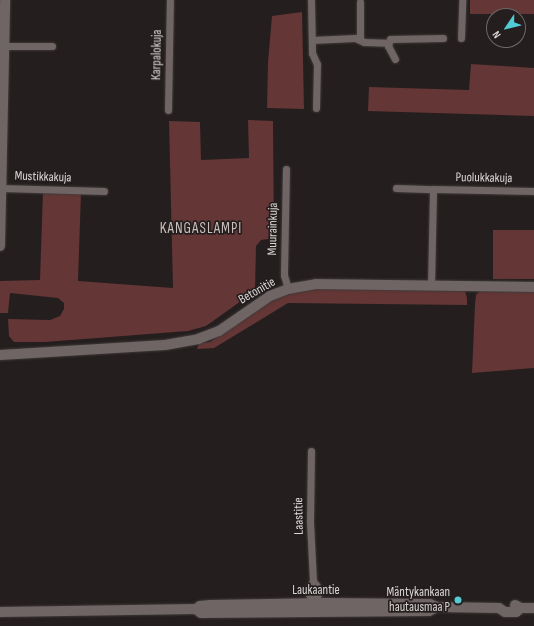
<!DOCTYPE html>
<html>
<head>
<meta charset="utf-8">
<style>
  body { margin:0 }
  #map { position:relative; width:534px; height:626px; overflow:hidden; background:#251e1e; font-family:"Sofia Sans Condensed",sans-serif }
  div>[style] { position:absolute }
  .green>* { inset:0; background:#643635; transform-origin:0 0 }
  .roads { filter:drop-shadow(0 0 1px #3f3a3a) drop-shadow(0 0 1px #3f3a3a) }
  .street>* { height:7px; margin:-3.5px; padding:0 3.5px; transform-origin:3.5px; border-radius:3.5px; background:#6e6564 }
  .secondary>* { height:10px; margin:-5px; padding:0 5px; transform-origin:5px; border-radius:5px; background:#6e6564 }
  .dots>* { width:11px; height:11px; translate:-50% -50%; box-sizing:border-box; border:2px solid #251e1e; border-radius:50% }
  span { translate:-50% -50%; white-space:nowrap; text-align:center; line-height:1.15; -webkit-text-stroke:3.5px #251e1e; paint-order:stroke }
  .street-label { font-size:13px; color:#dcd7d7 }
  .poi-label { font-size:13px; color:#dcd7d7 }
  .right { translate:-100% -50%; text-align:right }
  .quarter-label { font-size:15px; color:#c9bfbe; letter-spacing:1px }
  .north { position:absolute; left:486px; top:8px; width:40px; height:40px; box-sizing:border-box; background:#251e1e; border:1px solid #6e6868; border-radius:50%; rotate:235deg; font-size:11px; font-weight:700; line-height:16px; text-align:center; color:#dcd7d7 }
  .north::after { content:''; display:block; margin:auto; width:14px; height:18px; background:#51ccd4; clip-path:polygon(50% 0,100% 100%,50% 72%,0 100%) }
</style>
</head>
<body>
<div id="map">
  <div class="green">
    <div style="left:470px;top:0;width:64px;height:14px"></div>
    <div style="clip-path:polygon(302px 12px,304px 109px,267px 108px,268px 62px,272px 16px)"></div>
    <div style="clip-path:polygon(471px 64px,534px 68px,534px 116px,368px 111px,369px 87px,469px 90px)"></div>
    <div style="clip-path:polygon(248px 120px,273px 121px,274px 238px,261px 240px,256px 246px,255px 291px,206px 326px,188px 331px,45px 342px,14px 342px,9px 336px,8px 319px,50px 320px,60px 316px,64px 309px,64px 303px,58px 298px,10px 293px,8px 313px,0 313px,0 281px,40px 280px,43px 192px,81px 193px,78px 281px,173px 288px,169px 121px,200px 122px,201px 160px,249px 158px)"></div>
    <div style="left:493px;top:230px;width:41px;height:49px"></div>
    <div style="clip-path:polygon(312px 289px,465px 291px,467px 298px,467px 305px,288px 303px,214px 348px,197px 349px,199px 343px,210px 342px,261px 307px,285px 295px)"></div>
    <div style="clip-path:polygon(480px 291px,534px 292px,534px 368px,472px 373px,475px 305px,476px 295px)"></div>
  </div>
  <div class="roads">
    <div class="street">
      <div style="left:311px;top:0;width:53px;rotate:88.9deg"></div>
      <div style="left:312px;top:53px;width:12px;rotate:66deg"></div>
      <div style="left:317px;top:64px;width:44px;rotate:91.3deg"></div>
      <div style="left:461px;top:38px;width:38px;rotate:-88deg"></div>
      <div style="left:312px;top:40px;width:43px;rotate:-2.7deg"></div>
      <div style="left:355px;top:38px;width:10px;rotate:24deg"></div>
      <div style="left:364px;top:42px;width:23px;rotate:2deg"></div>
      <div style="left:360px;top:40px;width:38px;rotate:-90deg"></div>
      <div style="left:4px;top:46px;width:48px"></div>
      <div style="left:395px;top:59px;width:15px;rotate:-118deg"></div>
      <div style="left:388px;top:46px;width:7px;rotate:-74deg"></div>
      <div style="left:390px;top:39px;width:53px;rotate:-1.1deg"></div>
      <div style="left:168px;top:110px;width:110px;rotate:-89deg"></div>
      <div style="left:286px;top:169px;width:106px;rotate:91.1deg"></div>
      <div style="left:284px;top:275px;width:15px;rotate:74deg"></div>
      <div style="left:1px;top:188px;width:103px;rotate:1.7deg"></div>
      <div style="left:396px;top:188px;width:37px;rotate:2deg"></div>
      <div style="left:431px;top:286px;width:97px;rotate:-88.8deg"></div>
      <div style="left:433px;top:189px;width:101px;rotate:1.1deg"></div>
      <div style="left:311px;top:451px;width:71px;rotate:90.8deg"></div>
      <div style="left:310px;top:522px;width:59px;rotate:87.1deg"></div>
      <div style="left:313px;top:581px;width:6px;rotate:51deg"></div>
      <div style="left:317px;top:586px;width:6px;rotate:72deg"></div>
      <div style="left:319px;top:592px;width:12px;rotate:114deg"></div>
      <div style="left:313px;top:581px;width:7px;rotate:124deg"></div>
      <div style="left:309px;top:587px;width:5px;rotate:101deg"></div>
      <div style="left:308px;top:592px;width:15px;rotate:67deg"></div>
    </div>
    <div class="secondary">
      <div style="left:0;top:246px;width:246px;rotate:-88.8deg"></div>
      <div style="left:0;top:355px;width:165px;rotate:-3.5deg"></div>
      <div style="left:165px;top:345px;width:34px;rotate:-10deg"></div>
      <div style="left:198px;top:339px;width:22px;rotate:-21deg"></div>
      <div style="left:219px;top:331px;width:62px;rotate:-34.5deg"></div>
      <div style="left:270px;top:296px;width:19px;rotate:-21deg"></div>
      <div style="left:288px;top:289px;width:28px;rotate:-10deg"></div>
      <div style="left:316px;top:284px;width:218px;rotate:0.8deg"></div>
      <div style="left:515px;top:605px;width:7px;rotate:27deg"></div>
      <div style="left:521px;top:608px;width:13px"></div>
      <div style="left:196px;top:609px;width:5px;rotate:-37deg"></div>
      <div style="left:200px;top:606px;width:10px;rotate:-6deg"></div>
      <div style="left:210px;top:605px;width:116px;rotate:-1deg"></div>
      <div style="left:326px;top:603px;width:104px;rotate:0.6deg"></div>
      <div style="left:430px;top:604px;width:8px;rotate:23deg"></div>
      <div style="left:437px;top:607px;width:62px;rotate:0.9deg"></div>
      <div style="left:499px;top:608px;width:7px;rotate:34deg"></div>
      <div style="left:505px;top:612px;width:11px"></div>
      <div style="left:516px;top:612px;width:6px;rotate:-39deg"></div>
      <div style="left:0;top:612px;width:196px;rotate:-0.9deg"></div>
      <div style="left:196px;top:609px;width:6px;rotate:39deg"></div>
      <div style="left:201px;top:613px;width:228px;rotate:-0.5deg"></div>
      <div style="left:429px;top:611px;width:9px;rotate:-27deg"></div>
    </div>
  </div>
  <div class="dots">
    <div style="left:458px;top:600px;background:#51ccd4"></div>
  </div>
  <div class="street-label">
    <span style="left:157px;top:55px;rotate:-89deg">Karpalokuja</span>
    <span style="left:43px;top:177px;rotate:2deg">Mustikkakuja</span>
    <span style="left:484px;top:178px;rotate:1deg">Puolukkakuja</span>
    <span style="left:273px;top:229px;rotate:-89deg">Muurainkuja</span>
    <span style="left:257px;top:291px;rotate:-30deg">Betonitie</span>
    <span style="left:299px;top:516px;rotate:-91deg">Laastitie</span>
    <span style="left:316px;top:590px">Laukaantie</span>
  </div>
  <div class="poi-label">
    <span class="right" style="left:450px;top:600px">Mäntykankaan<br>hautausmaa P</span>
  </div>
  <div class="quarter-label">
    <span style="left:201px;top:229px">KANGASLAMPI</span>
  </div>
  <div class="north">N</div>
</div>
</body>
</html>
